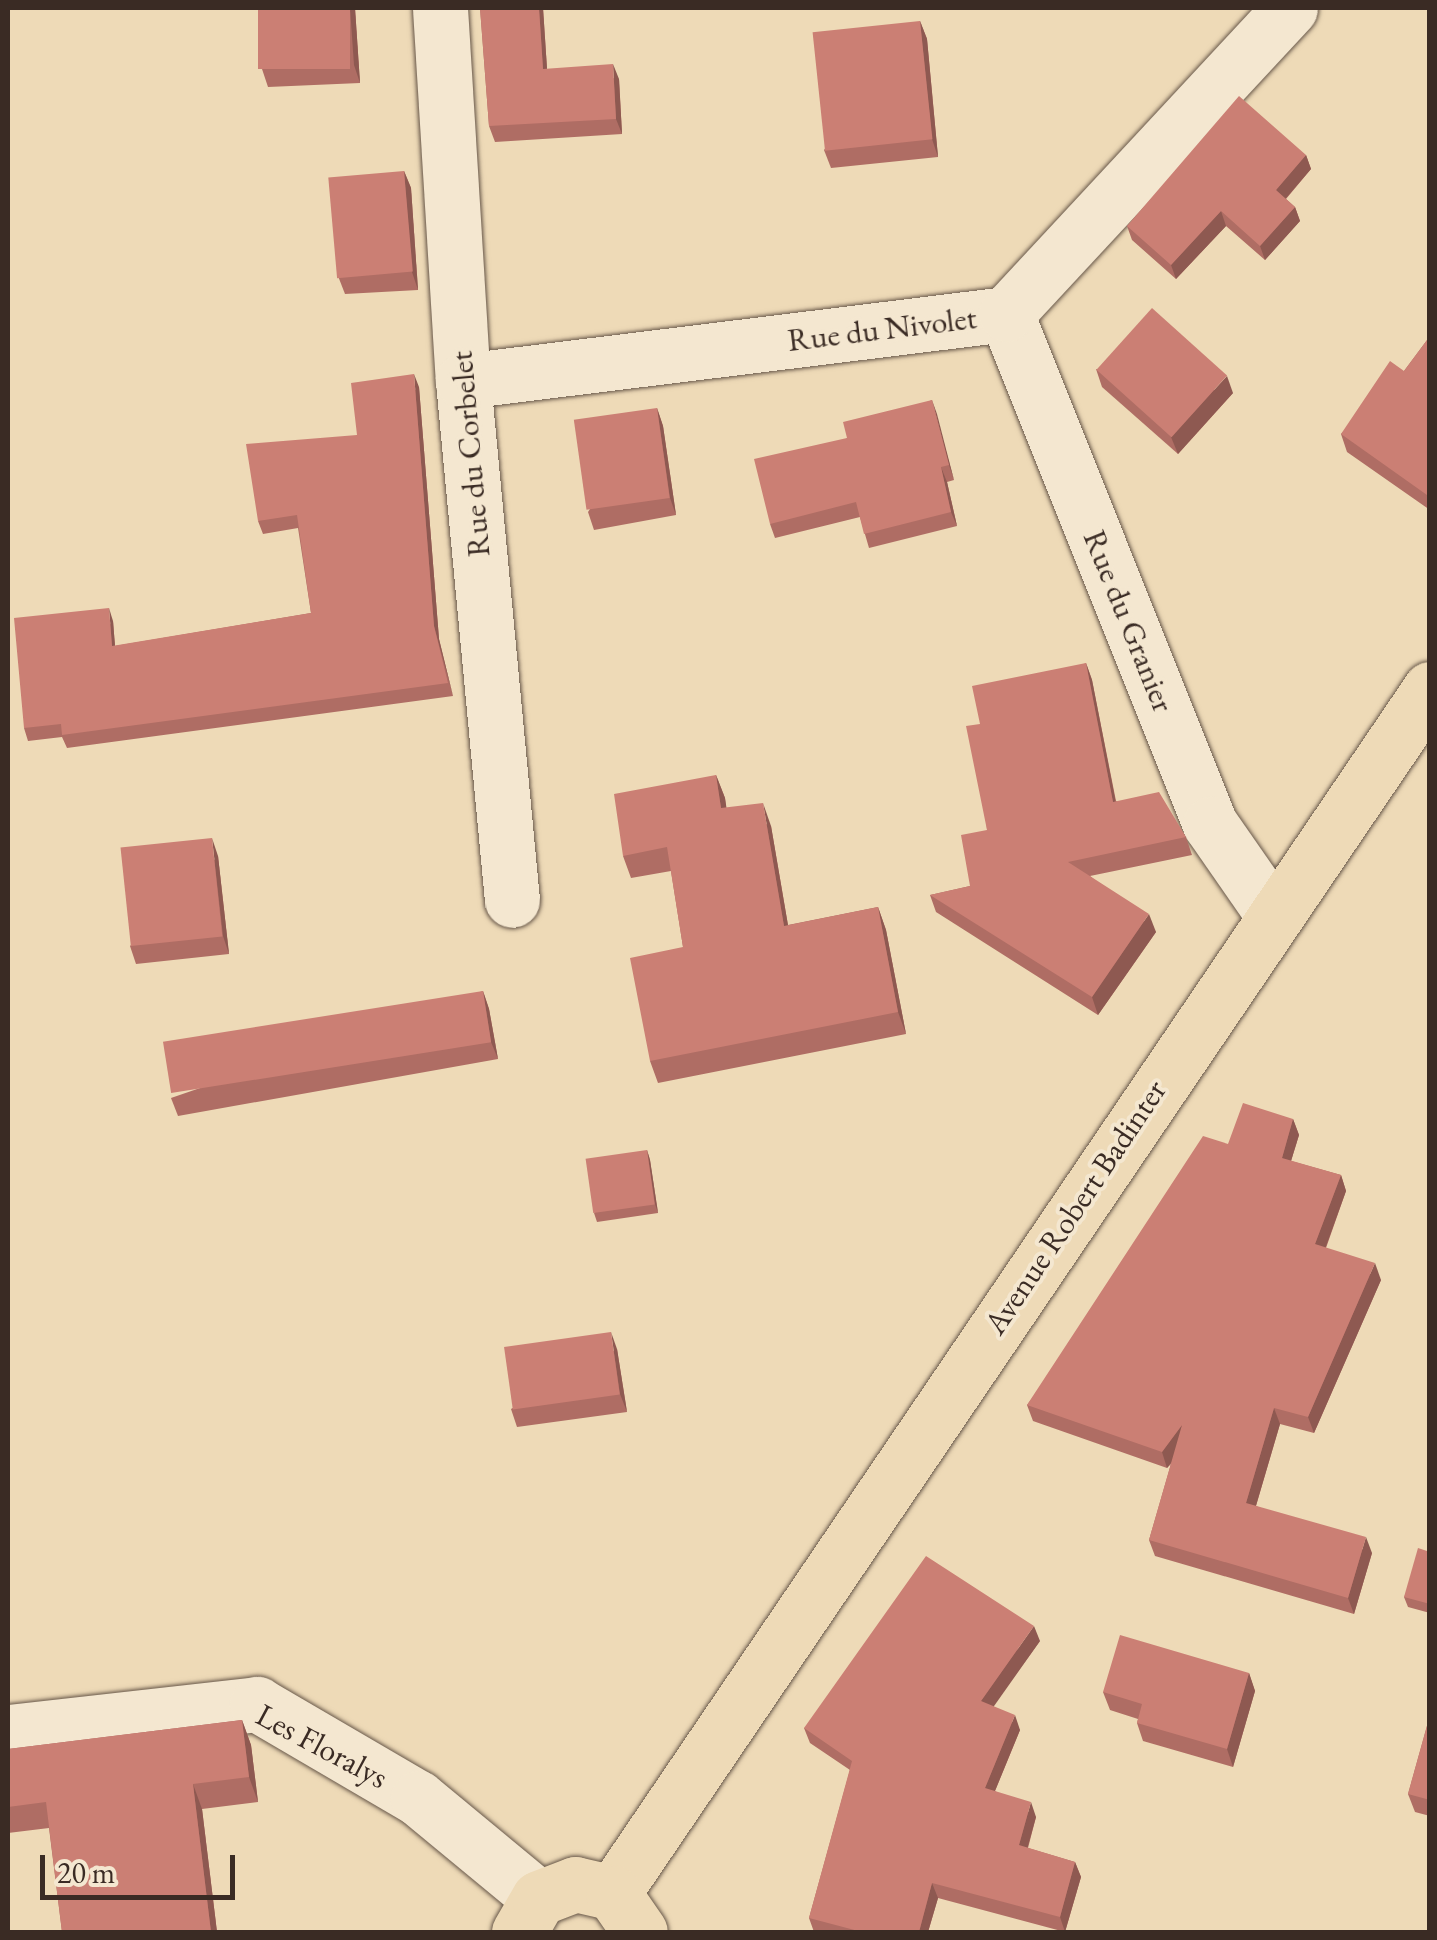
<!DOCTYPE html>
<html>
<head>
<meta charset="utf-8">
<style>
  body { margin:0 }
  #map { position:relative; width:1437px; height:1940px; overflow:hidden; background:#eedab7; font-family:"EB Garamond",serif }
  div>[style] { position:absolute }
  .roads { filter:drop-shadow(0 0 2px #675749) drop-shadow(0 0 2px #675749) }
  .minor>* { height:55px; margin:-27.5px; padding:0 27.5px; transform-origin:27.5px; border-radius:27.5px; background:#f4e7d0 }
  .primary>* { height:55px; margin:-27.5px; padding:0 27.5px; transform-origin:27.5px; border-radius:27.5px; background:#eedab7 }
  .wall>* { inset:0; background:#af6d64 }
  .shaded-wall>* { inset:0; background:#8e5951 }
  .building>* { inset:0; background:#cb7f74; transform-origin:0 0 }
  span { translate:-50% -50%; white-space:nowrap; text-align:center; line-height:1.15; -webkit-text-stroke:8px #f4e7d0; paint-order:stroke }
  .street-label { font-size:32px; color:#3a2b24 }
  .frame { position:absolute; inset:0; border:10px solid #3a2b24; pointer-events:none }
  .scale { position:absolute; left:40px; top:1855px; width:195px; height:45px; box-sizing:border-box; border:5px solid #3a2b24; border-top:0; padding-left:12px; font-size:30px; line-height:35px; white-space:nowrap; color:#3a2b24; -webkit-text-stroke:8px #f4e7d0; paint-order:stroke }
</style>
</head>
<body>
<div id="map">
  <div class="roads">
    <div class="minor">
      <div style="left:440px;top:8px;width:374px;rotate:86.5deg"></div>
      <div style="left:463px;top:381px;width:521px;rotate:84.61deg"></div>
      <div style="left:1006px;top:314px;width:549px;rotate:68.2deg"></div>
      <div style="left:1210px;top:824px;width:112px;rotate:55.2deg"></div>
      <div style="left:463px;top:381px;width:547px;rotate:-7.03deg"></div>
      <div style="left:1006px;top:314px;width:417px;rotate:-47.1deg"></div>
      <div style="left:8px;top:1732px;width:251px;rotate:-6.4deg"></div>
      <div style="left:257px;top:1704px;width:186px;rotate:30.3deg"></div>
      <div style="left:418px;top:1798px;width:157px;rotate:39.6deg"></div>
    </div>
    <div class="primary">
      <div style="left:613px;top:1893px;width:1455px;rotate:-55.84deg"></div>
      <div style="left:519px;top:1932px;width:39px;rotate:-60deg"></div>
      <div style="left:539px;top:1898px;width:39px;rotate:-21deg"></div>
      <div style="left:575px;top:1884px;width:39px;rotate:13deg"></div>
      <div style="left:613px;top:1893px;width:47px;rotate:55.3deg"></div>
    </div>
  </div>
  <div class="wall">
    <div style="clip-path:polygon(258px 8px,355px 8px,360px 83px,268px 87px,262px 69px)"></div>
    <div style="clip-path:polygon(480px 8px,543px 8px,547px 69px,619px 79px,622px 134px,495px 142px,489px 126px)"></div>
    <div style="clip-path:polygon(920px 21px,927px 39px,938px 157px,831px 168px,824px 150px)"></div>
    <div style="clip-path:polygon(1306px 155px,1311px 169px,1286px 199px,1295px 207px,1300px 221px,1265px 260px,1226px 226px,1176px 279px,1132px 240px,1127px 226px)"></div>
    <div style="clip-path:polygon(404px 171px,411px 188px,418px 290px,345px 294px,338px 276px)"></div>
    <div style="clip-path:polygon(1430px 336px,1430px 510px,1347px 452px,1341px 434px,1404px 371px)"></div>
    <div style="clip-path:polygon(1096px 369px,1233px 393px,1178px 454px,1102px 387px)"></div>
    <div style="clip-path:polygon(419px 387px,439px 639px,453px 696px,67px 748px,62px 737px,28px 741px,24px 728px,113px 621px,115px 646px,311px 613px,298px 528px,263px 534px,258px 521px,357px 435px)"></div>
    <div style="clip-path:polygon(932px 400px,954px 480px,947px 482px,957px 526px,869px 548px,860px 517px,775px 538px,770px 524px,847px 438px)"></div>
    <div style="clip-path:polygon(657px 408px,663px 426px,676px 515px,594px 530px,588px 512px)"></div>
    <div style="clip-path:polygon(1086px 663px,1092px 680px,1116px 801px,1186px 837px,1192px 855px,1090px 876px,1156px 932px,1098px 1015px,936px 912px,930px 895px,970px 886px,987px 830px,980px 724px)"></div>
    <div style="clip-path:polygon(716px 775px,725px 798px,726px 808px,771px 826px,788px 925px,878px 907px,886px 930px,906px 1034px,658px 1083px,650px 1061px,683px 947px,671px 871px,631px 878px,623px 856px)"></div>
    <div style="clip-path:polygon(218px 856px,229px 954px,136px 964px,130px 946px)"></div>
    <div style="clip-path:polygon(483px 991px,489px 1009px,498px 1059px,178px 1116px,171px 1098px)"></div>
    <div style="clip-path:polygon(1293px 1119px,1299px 1135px,1291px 1161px,1341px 1175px,1346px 1191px,1326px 1248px,1381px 1280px,1314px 1433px,1280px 1424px,1256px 1506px,1372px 1553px,1354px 1614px,1155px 1556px,1149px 1540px,1171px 1464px,1167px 1468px,1033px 1421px,1027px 1405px,1228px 1144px)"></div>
    <div style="clip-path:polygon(647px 1150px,650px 1160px,658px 1213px,597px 1222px,594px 1213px)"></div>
    <div style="clip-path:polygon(617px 1349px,627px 1412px,517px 1427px,511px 1409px)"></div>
    <div style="clip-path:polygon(1430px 1552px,1430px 1613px,1408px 1607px,1404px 1597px)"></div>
    <div style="clip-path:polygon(1040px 1641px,993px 1706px,1020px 1730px,995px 1791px,1036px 1817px,1028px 1848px,1075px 1862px,1081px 1877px,1065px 1932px,938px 1898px,928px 1932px,814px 1932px,809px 1918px,850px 1770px,810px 1743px,804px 1728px)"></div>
    <div style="clip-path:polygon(1249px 1673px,1255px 1691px,1233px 1767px,1143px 1741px,1137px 1723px,1138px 1719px,1110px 1710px,1103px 1692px)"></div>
    <div style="clip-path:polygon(1430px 1715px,1430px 1816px,1415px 1812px,1408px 1794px)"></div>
    <div style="clip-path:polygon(242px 1720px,251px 1745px,258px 1802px,202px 1809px,217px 1932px,62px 1932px,49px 1828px,8px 1833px,8px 1749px)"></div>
  </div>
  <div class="shaded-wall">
    <div style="clip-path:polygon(350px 8px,355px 8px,360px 83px,354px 65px)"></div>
    <div style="clip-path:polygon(539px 8px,543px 8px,548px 84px,543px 69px)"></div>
    <div style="clip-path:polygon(920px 21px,927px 39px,938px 157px,932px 139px)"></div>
    <div style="clip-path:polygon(613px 64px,619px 79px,622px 134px,616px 119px)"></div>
    <div style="clip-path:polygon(1306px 155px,1311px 169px,1281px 204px,1276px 190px)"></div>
    <div style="clip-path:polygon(404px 171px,411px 188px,418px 290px,412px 272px)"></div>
    <div style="clip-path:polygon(1295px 207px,1300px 221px,1265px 260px,1260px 246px)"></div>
    <div style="clip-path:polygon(1221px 211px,1226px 226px,1176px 279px,1171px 265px)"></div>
    <div style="clip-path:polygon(414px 374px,419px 387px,439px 639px,453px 696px,434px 626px)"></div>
    <div style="clip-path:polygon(1227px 376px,1233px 393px,1178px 454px,1171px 437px)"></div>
    <div style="clip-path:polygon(932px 400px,937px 414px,954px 480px,949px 465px)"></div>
    <div style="clip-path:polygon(657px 408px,663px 426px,676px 515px,670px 498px)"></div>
    <div style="clip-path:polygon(941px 467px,947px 482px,957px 526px,951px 512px)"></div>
    <div style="clip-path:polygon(109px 608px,113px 621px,116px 659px,112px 646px)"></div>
    <div style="clip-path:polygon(1086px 663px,1092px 680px,1119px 819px,1113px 802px)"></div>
    <div style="clip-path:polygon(716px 775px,725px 798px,730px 831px,721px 808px)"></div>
    <div style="clip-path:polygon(763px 803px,771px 826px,792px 949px,784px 926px)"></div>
    <div style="clip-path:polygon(212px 838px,218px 856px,229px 954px,223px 936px)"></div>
    <div style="clip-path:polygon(878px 907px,886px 930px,906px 1034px,898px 1012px)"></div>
    <div style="clip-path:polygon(1149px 914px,1156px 932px,1098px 1015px,1092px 997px)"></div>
    <div style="clip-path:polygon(483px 991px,489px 1009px,498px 1059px,491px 1042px)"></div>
    <div style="clip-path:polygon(1293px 1119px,1299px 1135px,1287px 1174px,1282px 1158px)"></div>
    <div style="clip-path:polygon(647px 1150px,650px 1160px,658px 1213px,655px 1204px)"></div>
    <div style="clip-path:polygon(1341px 1175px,1346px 1191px,1321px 1260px,1315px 1244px)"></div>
    <div style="clip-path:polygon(1375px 1263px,1381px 1280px,1314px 1433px,1308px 1417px)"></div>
    <div style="clip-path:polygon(611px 1332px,617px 1349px,627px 1412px,620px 1394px)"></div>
    <div style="clip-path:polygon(1274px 1408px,1280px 1424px,1252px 1519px,1246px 1503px)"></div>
    <div style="clip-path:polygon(1182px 1425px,1188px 1441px,1167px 1468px,1162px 1452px)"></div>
    <div style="clip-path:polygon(1366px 1537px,1372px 1553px,1354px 1614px,1348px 1598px)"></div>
    <div style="clip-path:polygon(1034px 1626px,1040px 1641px,987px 1716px,981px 1701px)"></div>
    <div style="clip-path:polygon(1249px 1673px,1255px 1691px,1233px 1767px,1227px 1749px)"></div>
    <div style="clip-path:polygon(1015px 1715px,1020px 1730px,990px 1803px,985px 1788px)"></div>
    <div style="clip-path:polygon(242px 1720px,251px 1745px,258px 1802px,249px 1777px)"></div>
    <div style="clip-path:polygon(193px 1784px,202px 1809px,217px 1932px,211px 1932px)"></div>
    <div style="clip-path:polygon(1031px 1802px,1036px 1817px,1024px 1860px,1019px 1845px)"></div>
    <div style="clip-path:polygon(1075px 1862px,1081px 1877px,1065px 1932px,1060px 1917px)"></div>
    <div style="clip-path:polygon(932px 1883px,938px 1898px,928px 1932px,919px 1932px)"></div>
  </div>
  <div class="building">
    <div style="left:258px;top:8px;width:92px;height:61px"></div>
    <div style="clip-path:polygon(480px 8px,539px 8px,543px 69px,613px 64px,616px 119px,489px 126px)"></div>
    <div style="left:920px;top:21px;width:119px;height:108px;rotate:84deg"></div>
    <div style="clip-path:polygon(1239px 96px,1306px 155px,1276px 190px,1295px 207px,1260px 246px,1221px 211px,1171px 265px,1127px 226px)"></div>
    <div style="left:404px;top:171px;width:101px;height:76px;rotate:85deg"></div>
    <div style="left:1152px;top:308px;width:101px;height:83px;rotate:42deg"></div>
    <div style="clip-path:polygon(1430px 336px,1430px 492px,1427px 495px,1341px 434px,1390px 361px,1404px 371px)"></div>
    <div style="clip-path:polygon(414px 374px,434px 626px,448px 683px,62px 735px,61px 724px,24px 728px,14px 618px,109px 608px,112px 646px,311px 613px,297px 515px,258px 521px,246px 444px,357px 435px,351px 383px)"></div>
    <div style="clip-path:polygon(932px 400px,949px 465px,941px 467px,951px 512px,864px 534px,856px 502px,770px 524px,754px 459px,847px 438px,843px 422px)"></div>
    <div style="left:657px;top:408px;width:91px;height:84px;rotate:82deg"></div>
    <div style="clip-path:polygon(1086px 663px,1113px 802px,1159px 792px,1186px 837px,1068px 862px,1149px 914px,1092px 997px,930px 895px,970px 886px,961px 835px,987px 830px,966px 726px,980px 724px,972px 686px)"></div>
    <div style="clip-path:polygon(716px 775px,721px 808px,763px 803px,784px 926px,878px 907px,898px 1012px,650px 1061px,630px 958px,683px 947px,667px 847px,623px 856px,614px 794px)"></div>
    <div style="left:212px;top:838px;width:99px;height:92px;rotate:84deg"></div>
    <div style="left:483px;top:991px;width:52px;height:324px;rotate:81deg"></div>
    <div style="clip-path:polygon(1243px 1103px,1293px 1119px,1282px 1158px,1341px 1175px,1315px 1244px,1375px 1263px,1308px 1417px,1274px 1408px,1246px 1503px,1366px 1537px,1348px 1598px,1149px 1540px,1182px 1425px,1162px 1452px,1027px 1405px,1203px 1136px,1228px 1144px)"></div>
    <div style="left:647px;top:1150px;width:55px;height:62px;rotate:82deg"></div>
    <div style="left:611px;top:1332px;width:63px;height:108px;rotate:82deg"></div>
    <div style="clip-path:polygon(1418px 1548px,1430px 1552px,1430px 1604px,1404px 1597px)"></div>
    <div style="clip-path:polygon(926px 1556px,1034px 1626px,981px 1701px,1015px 1715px,985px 1788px,1031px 1802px,1019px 1845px,1075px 1862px,1060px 1917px,932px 1883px,919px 1932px,862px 1932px,809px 1918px,852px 1761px,804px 1728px)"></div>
    <div style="clip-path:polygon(1120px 1635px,1249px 1673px,1227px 1749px,1137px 1723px,1142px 1704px,1103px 1692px)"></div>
    <div style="clip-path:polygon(1430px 1715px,1430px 1800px,1408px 1794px)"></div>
    <div style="clip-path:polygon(242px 1720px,249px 1777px,193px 1784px,211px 1932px,62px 1932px,46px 1802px,8px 1807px,8px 1749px)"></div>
  </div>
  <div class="street-label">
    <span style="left:882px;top:329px;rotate:-7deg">Rue du Nivolet</span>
    <span style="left:470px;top:454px;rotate:-95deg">Rue du Corbelet</span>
    <span style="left:1129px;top:621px;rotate:68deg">Rue du Granier</span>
    <span style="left:1075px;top:1207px;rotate:-56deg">Avenue Robert Badinter</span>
    <span style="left:322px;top:1746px;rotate:28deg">Les Floralys</span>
  </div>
  <div class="frame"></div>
  <div class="scale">20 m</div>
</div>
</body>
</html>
